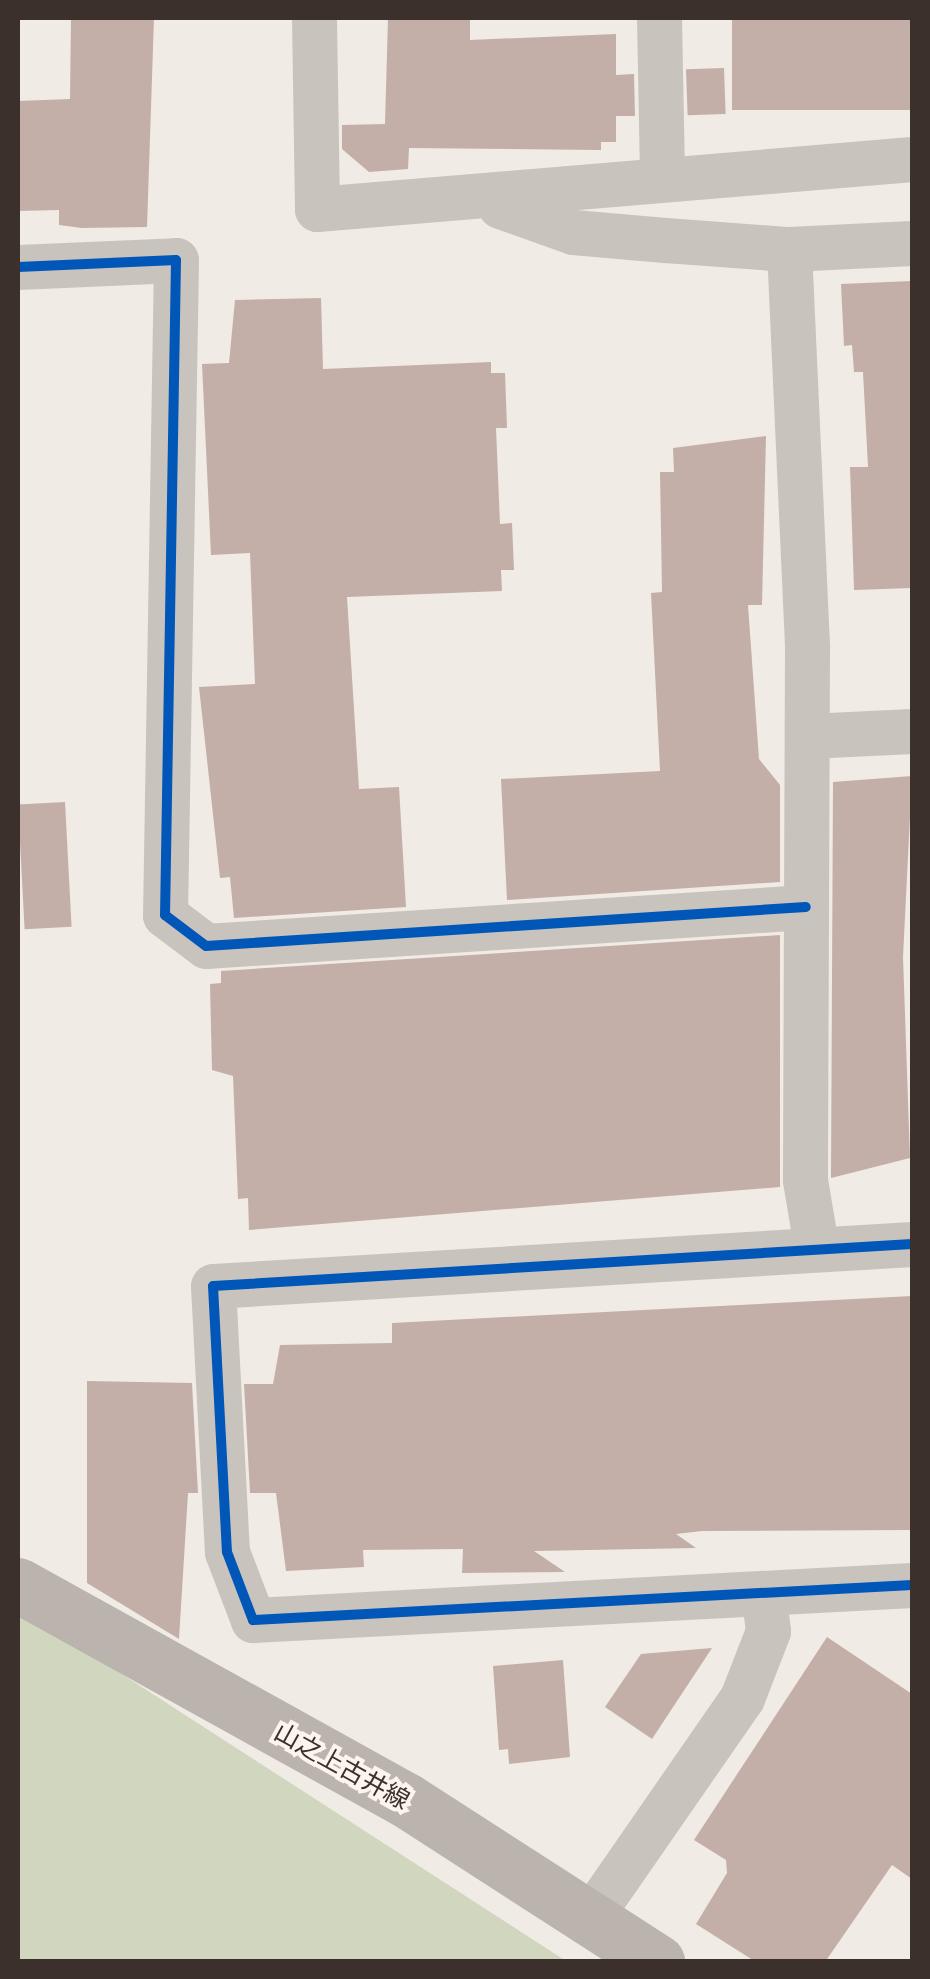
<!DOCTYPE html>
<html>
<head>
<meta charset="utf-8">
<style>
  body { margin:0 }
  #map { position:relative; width:930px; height:1979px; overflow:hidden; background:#f0ebe5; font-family:Arial,"Noto Sans JP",sans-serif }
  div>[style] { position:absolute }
  .green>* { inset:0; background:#d1d6bf }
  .building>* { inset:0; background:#c3afa7; transform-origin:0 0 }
  .minor>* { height:45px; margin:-22.5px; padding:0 22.5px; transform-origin:22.5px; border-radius:22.5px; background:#c9c3be }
  .secondary>* { height:55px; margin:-27.5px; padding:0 27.5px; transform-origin:27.5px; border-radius:27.5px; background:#bab3ae }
  .cycleway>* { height:10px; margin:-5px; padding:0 5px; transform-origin:5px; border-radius:5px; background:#0057b8 }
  span { translate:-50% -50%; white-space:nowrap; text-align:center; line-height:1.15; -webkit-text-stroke:8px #fbf5ee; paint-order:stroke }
  .street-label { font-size:25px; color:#3b302b }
  .frame { position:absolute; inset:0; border:20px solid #3b302b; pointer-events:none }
</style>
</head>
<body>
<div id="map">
  <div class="green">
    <div style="clip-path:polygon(18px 1607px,566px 1961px,18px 1961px)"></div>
  </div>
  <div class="building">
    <div style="clip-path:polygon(71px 18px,154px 18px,147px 227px,82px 228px,59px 225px,59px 210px,18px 211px,18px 101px,70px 99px)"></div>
    <div style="clip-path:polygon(388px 18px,470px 18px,470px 40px,616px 34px,616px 75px,634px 74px,635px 116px,616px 116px,616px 142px,601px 142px,601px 150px,409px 148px,408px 169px,369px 172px,342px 149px,342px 125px,385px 124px)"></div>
    <div style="left:732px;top:18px;width:178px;height:92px"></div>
    <div style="left:724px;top:68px;width:46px;height:38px;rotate:88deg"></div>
    <div style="clip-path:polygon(912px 281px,912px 588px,854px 590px,850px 467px,868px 467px,863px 372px,854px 372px,852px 345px,844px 346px,841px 284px)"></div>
    <div style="clip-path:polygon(321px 298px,323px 369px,491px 362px,491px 373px,505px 373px,507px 428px,496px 428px,500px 524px,512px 523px,514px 570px,501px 570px,502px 591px,347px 597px,359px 789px,399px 787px,406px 907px,234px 918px,230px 877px,220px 878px,199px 687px,255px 684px,250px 553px,211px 555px,202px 364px,229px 363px,235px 300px)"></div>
    <div style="clip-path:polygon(766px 436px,762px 605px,748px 605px,759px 759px,780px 785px,780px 882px,507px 900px,501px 779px,660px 771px,651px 593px,662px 592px,660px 472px,674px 472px,673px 448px)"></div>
    <div style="clip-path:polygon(912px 776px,903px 957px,910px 1158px,831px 1178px,833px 782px)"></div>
    <div style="left:65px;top:802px;width:125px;height:47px;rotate:87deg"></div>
    <div style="clip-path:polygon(780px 935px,780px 1187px,249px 1230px,248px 1198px,238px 1199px,233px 1076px,212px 1070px,210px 984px,221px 983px,221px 971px)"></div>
    <div style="clip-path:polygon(912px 1296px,912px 1530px,702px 1531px,676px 1534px,696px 1548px,534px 1551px,565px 1572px,462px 1573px,463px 1549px,363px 1550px,364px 1567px,286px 1571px,276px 1493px,250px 1493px,244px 1384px,273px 1384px,280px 1345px,392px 1343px,392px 1323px)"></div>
    <div style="clip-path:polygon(87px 1381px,192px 1383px,198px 1493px,188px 1493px,179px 1639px,87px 1583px)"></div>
    <div style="clip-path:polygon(827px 1637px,912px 1694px,912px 1879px,892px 1865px,825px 1962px,756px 1962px,696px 1924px,727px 1873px,726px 1860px,694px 1840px)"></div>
    <div style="clip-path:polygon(712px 1648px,652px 1739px,605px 1707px,641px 1654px)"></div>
    <div style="clip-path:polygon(563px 1660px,570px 1757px,509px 1764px,508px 1749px,499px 1750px,493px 1666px)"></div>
  </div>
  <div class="minor">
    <div style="left:314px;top:18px;width:191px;rotate:89.1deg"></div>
    <div style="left:317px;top:209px;width:597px;rotate:-4.8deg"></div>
    <div style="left:659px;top:18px;width:158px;rotate:88.9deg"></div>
    <div style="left:500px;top:206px;width:77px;rotate:19.6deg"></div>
    <div style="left:573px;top:232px;width:92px;rotate:5deg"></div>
    <div style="left:665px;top:240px;width:124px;rotate:4.2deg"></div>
    <div style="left:789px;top:249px;width:123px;rotate:-2.8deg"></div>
    <div style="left:789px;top:249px;width:400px;rotate:87.4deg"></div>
    <div style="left:807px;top:649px;width:531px;rotate:90.22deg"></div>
    <div style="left:805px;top:1180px;width:67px;rotate:80.5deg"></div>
    <div style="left:18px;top:267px;width:158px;rotate:-2.5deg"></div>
    <div style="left:176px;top:260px;width:655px;rotate:90.96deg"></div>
    <div style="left:165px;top:915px;width:51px;rotate:37.1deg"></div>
    <div style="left:206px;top:946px;width:601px;rotate:-3.72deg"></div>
    <div style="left:807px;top:736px;width:105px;rotate:-2.7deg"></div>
    <div style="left:912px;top:1244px;width:700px;rotate:176.56deg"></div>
    <div style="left:213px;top:1286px;width:266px;rotate:87deg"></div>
    <div style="left:227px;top:1552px;width:73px;rotate:69.1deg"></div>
    <div style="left:253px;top:1620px;width:660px;rotate:-3.04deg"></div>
    <div style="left:593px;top:1913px;width:262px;rotate:-55.3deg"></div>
    <div style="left:742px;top:1698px;width:72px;rotate:-68.8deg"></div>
    <div style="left:768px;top:1631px;width:38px;rotate:-97deg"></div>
  </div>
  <div class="secondary">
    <div style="left:18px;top:1585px;width:444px;rotate:29deg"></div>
    <div style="left:406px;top:1800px;width:299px;rotate:32.8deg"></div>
  </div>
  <div class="cycleway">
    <div style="left:18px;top:267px;width:158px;rotate:-2.5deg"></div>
    <div style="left:176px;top:260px;width:655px;rotate:90.96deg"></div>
    <div style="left:165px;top:915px;width:51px;rotate:37.1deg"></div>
    <div style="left:206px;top:946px;width:601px;rotate:-3.72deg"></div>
    <div style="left:912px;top:1244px;width:700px;rotate:176.56deg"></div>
    <div style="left:213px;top:1286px;width:266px;rotate:87deg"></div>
    <div style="left:227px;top:1552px;width:73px;rotate:69.1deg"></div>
    <div style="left:253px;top:1620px;width:660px;rotate:-3.04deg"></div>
  </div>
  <div class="street-label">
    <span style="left:342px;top:1766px;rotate:29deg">山之上古井線</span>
  </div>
  <div class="frame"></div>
</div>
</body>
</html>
